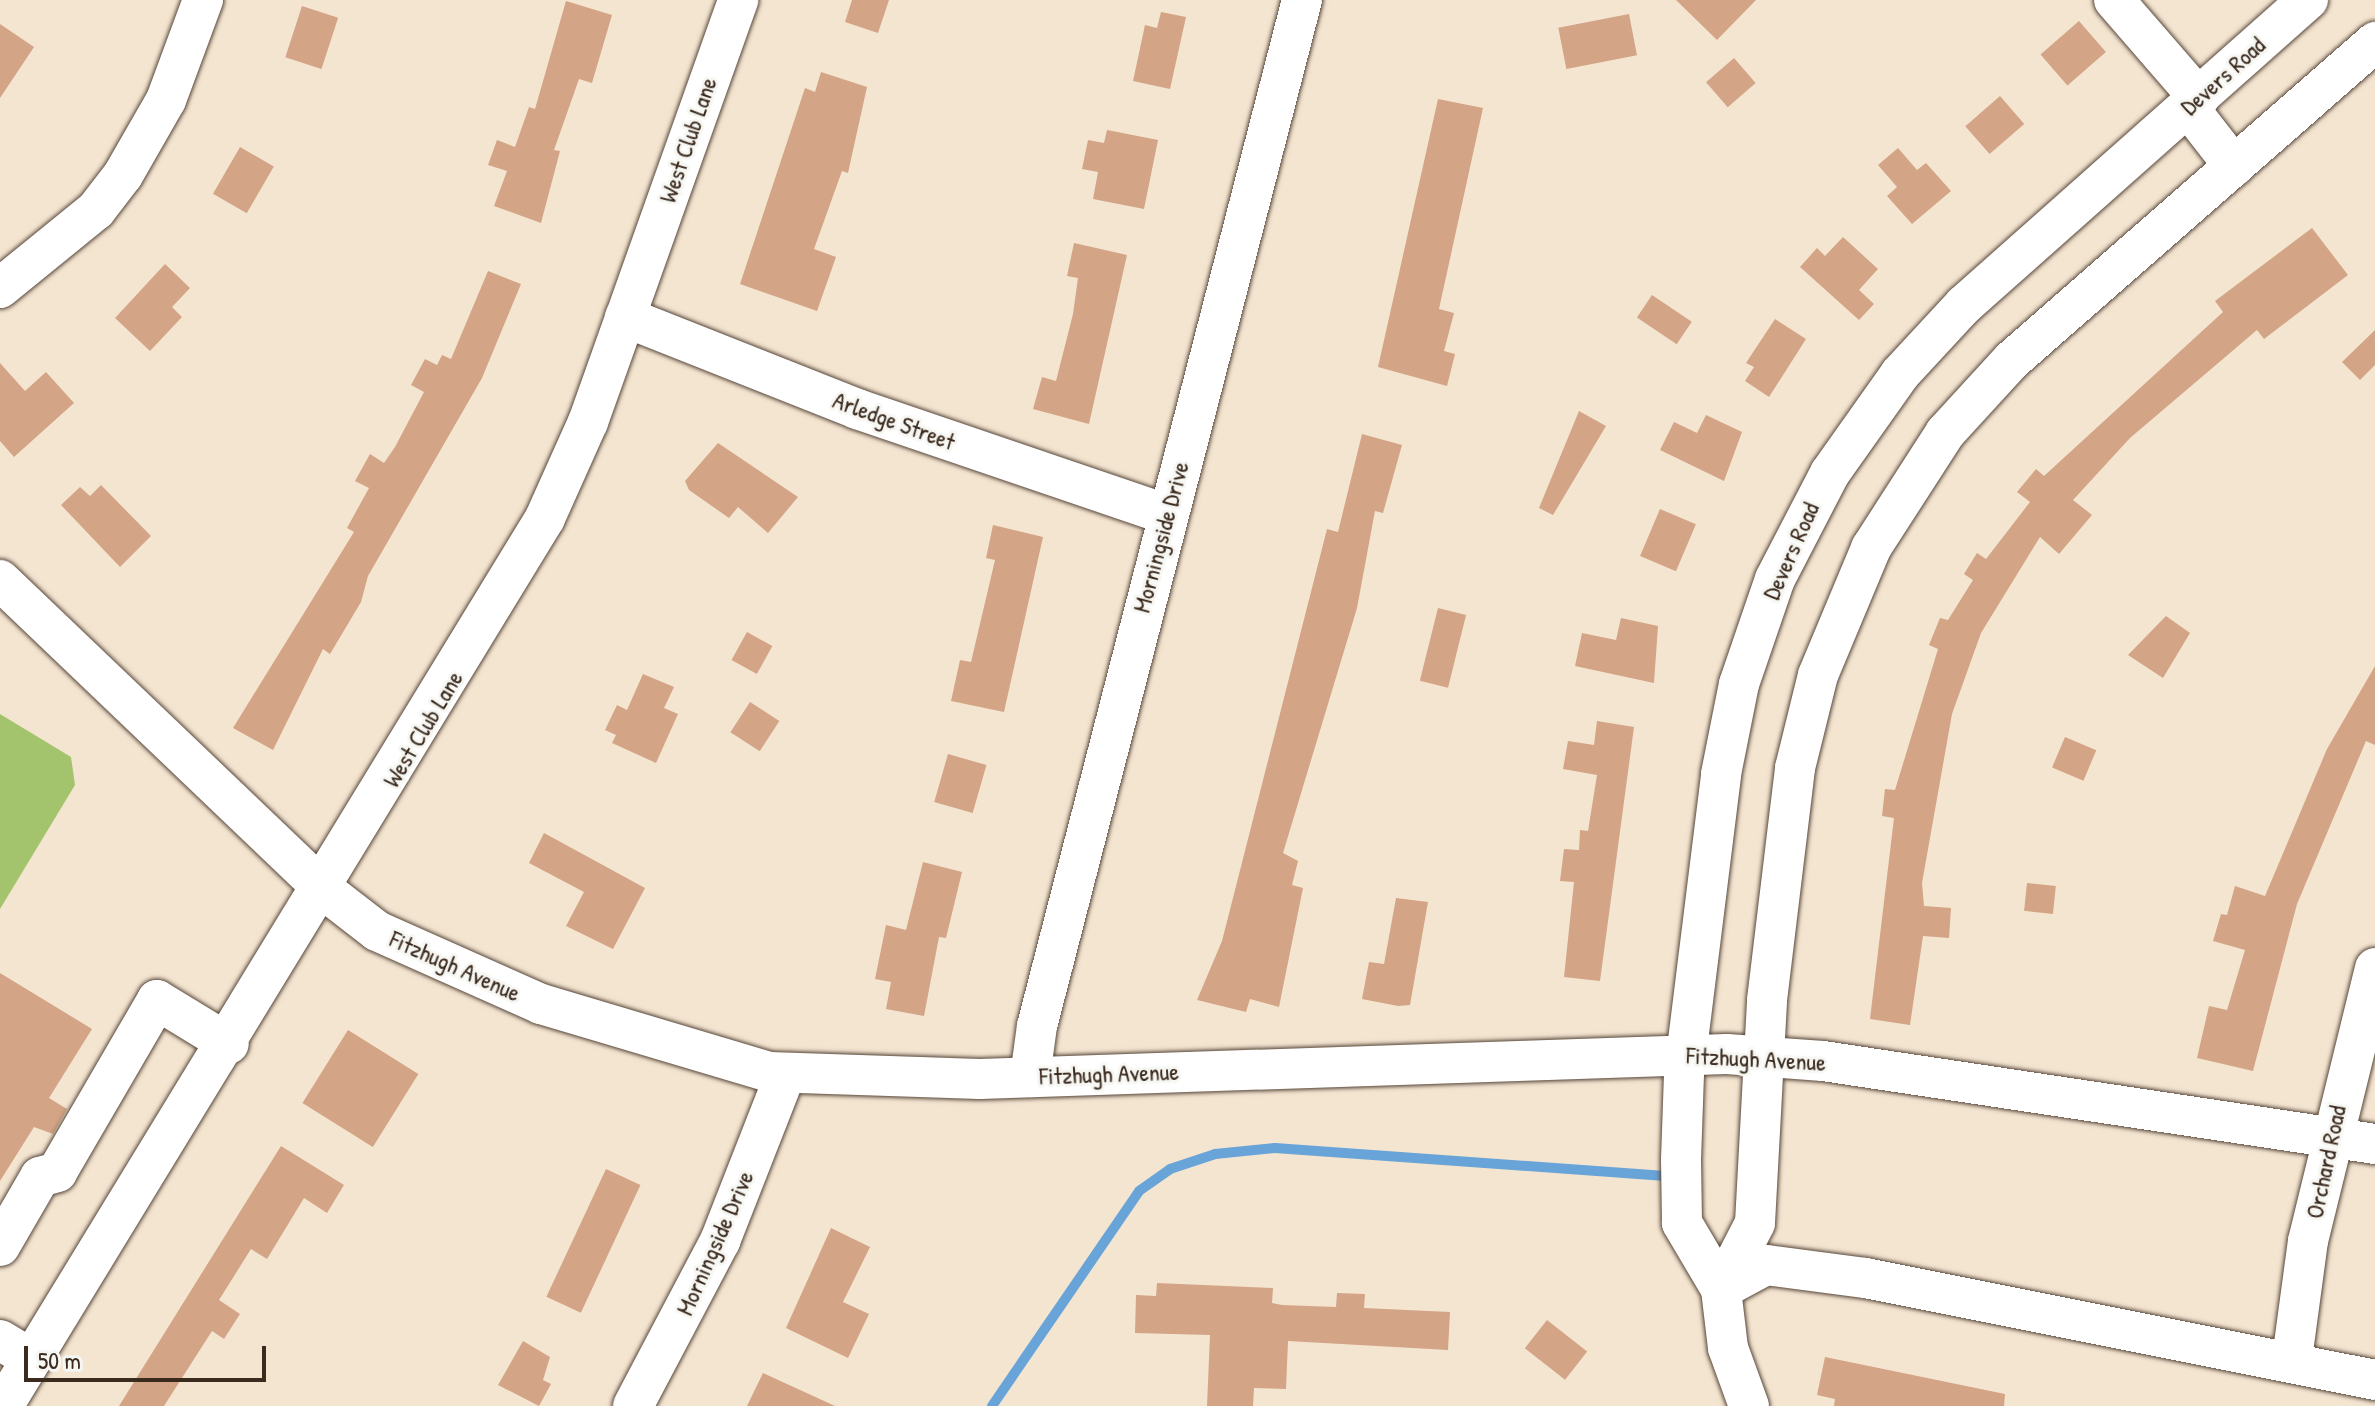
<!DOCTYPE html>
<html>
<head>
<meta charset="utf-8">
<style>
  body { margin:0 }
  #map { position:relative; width:2375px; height:1406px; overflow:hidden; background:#f4e5d1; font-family:"Patrick Hand",sans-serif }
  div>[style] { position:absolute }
  .green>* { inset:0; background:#a3c46d }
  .stream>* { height:10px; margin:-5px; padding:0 5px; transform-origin:5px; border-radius:5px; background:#69a4d9 }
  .building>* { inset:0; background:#d3a485; transform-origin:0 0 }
  .roads { filter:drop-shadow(0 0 2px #574639) drop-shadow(0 0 2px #574639) }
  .minor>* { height:40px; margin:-20px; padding:0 20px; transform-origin:20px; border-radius:20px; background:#fff }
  span { translate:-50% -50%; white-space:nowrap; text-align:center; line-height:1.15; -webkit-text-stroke:6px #f6f6f2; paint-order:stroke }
  .street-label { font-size:24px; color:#3b2a1e }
  .scale { position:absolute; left:24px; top:1346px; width:242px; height:36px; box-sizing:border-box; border:4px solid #3b2a1e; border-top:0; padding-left:10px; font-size:24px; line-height:28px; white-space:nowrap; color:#3b2a1e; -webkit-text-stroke:6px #f6f6f2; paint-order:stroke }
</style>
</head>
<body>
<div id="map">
  <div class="green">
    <div style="clip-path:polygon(0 714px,71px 757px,75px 785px,0 909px)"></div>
  </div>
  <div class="stream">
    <div style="left:992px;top:1406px;width:260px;rotate:-55.6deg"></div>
    <div style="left:1139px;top:1191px;width:38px;rotate:-35deg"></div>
    <div style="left:1170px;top:1169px;width:47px;rotate:-18.4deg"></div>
    <div style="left:1215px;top:1154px;width:60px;rotate:-5.7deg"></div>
    <div style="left:1275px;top:1148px;width:388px;rotate:4.1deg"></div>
  </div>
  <div class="building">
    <div style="clip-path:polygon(852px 0,889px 0,878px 33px,845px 22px)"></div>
    <div style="clip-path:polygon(1676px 0,1756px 0,1717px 40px)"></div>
    <div style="clip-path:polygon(566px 1px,612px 15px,592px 83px,579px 79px,554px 150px,560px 151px,541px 223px,494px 206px,507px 171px,488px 165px,497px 140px,515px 147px,529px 107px,535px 109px)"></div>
    <div style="left:302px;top:6px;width:38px;height:54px;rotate:18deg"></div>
    <div style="clip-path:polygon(1161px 12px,1186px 17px,1170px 89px,1133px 81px,1145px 25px,1157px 28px)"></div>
    <div style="left:1629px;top:14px;width:42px;height:72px;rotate:79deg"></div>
    <div style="left:2079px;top:21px;width:41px;height:51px;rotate:49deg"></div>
    <div style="clip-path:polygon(0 24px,34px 47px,0 98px)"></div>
    <div style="left:1734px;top:58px;width:33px;height:37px;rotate:49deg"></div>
    <div style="clip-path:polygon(821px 72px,867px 87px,848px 173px,842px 171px,814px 249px,836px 257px,817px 311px,740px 284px,805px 88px,815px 92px)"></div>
    <div style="left:2000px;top:96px;width:37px;height:46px;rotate:49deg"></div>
    <div style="clip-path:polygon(1438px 99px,1483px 108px,1439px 309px,1454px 313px,1444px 351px,1455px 354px,1447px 386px,1378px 367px)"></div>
    <div style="clip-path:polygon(1107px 130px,1158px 140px,1144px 209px,1093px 199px,1098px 172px,1082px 169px,1088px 140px,1104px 143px)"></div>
    <div style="left:240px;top:147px;width:39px;height:54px;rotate:30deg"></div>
    <div style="clip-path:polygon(1898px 148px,1917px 170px,1926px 163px,1951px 191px,1912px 224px,1887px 196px,1897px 187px,1878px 165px)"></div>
    <div style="clip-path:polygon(2312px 228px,2348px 275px,2264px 339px,2257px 330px,2130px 438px,2073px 500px,2092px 515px,2059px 554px,2040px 537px,1981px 633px,1952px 714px,1922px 883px,1924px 906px,1951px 908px,1949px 938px,1923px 936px,1910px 1025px,1870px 1019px,1894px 818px,1882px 816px,1885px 789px,1895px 790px,1938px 649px,1929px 645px,1940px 618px,1948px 620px,1973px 580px,1964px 574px,1977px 553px,1986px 559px,2030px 502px,2017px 492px,2036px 469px,2044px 476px,2223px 312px,2215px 301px)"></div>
    <div style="clip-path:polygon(1843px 237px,1878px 269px,1859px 290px,1874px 304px,1859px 320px,1800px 267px,1817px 248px,1825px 256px)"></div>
    <div style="clip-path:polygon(1074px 243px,1127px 255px,1089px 424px,1033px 409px,1042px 377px,1056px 381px,1073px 314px,1078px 278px,1067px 276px)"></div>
    <div style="clip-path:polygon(165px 264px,190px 288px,172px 307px,182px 317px,150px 351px,115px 318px)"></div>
    <div style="clip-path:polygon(488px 271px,521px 284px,482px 378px,368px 576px,361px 602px,330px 654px,323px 649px,273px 750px,233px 728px,354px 532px,347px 528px,369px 488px,355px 481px,370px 454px,384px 463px,395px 447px,424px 392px,411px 385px,425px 359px,437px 365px,442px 355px,451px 359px)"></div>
    <div style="left:1652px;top:295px;width:48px;height:27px;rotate:34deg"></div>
    <div style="clip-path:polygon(1775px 319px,1806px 339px,1769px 397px,1745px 381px,1754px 367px,1746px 363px)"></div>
    <div style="clip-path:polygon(2375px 330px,2375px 365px,2360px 380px,2342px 362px)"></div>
    <div style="clip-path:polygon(0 363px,25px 391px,46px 372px,74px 403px,14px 457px,0 441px)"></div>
    <div style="clip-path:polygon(1579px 411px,1606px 426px,1553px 515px,1539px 508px)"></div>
    <div style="clip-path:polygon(1706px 415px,1742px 432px,1724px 481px,1660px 450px,1674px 422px,1697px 433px)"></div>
    <div style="clip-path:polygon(1362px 434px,1402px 445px,1383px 513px,1375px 511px,1357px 608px,1283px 853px,1298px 861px,1292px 885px,1303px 888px,1279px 1007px,1250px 999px,1246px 1012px,1197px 1000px,1222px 941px,1327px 529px,1338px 532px)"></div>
    <div style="clip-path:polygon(718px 443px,798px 497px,768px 533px,738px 507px,729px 518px,689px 490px,685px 481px)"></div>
    <div style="clip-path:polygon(101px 485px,151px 536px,120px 567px,61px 505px,80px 487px,90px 496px)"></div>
    <div style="left:1660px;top:509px;width:39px;height:51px;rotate:23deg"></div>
    <div style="clip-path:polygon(993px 525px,1043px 537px,1004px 712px,951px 701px,960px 660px,971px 662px,995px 560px,986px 558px)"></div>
    <div style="left:1438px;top:608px;width:29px;height:75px;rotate:14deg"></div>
    <div style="clip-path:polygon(2166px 616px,2190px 633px,2163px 678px,2128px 655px)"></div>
    <div style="clip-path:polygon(1621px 618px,1658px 626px,1654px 683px,1575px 666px,1582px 633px,1616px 640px)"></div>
    <div style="left:747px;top:632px;width:29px;height:32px;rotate:29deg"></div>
    <div style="clip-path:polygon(2375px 666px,2375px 745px,2366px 741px,2297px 904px,2253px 1071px,2197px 1058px,2209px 1006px,2227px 1010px,2245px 950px,2213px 941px,2221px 914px,2227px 915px,2235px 886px,2265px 896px,2327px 749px)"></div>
    <div style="clip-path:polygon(643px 674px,674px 687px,664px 708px,678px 714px,656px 763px,612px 743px,616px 735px,605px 730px,617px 705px,627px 710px)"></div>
    <div style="left:750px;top:702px;width:35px;height:36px;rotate:33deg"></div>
    <div style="clip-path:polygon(1597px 721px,1634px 727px,1600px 981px,1564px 977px,1574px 882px,1560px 881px,1564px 849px,1579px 850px,1580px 830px,1588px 831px,1597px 775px,1563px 769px,1568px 741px,1594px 745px)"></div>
    <div style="left:2065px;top:737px;width:34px;height:33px;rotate:23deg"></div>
    <div style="left:948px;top:754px;width:40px;height:50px;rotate:16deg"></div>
    <div style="clip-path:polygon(544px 833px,645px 888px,613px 949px,566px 926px,584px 892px,529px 863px)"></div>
    <div style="clip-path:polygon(923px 862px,962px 872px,946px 938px,939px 937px,924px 1016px,886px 1009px,891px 982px,875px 979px,886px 925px,906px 930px)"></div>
    <div style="left:2027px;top:883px;width:29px;height:28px;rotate:6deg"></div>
    <div style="clip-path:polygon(1396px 898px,1428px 902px,1410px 1005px,1398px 1006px,1362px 999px,1369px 962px,1384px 964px)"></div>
    <div style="clip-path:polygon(0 973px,92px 1029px,49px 1098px,67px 1109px,53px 1134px,34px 1127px,0 1181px)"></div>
    <div style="left:348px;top:1030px;width:83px;height:86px;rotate:32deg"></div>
    <div style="clip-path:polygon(281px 1146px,344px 1185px,327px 1213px,304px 1198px,267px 1259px,251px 1249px,219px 1300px,240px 1314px,224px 1339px,212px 1331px,164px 1406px,119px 1406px)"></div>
    <div style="left:606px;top:1169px;width:38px;height:141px;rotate:25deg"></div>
    <div style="clip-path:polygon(831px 1228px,870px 1247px,843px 1302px,869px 1314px,848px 1358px,786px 1328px)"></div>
    <div style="clip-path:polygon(1157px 1283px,1273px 1288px,1272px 1303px,1282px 1305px,1336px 1307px,1337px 1293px,1365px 1294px,1364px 1308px,1450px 1312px,1448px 1350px,1288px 1341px,1286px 1389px,1254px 1388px,1253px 1406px,1207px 1406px,1210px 1335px,1135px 1333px,1136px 1295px,1156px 1296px)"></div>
    <div style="left:1547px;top:1320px;width:51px;height:36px;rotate:38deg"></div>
    <div style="clip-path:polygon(523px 1341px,550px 1357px,543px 1380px,551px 1384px,539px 1406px,498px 1385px)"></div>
    <div style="clip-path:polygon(1825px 1357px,2005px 1394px,2004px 1406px,1834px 1406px,1835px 1399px,1817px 1395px)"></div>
    <div style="clip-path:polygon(763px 1373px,835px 1406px,747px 1406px)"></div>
  </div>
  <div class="roads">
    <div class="minor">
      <div style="left:2114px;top:0;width:130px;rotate:49.1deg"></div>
      <div style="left:2188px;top:107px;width:75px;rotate:52.1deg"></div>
      <div style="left:0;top:288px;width:124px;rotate:-39.1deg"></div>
      <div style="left:96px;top:210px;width:44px;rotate:-52.4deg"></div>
      <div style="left:123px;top:175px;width:86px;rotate:-60.2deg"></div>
      <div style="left:166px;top:100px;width:107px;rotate:-69.7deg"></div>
      <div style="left:625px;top:317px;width:250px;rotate:21.6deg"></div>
      <div style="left:857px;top:409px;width:326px;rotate:18.8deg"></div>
      <div style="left:0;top:580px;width:448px;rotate:43.7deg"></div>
      <div style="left:324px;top:890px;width:67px;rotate:37.7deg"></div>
      <div style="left:377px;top:931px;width:180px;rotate:24deg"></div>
      <div style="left:541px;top:1004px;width:238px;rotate:16.6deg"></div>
      <div style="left:769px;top:1072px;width:211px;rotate:1.9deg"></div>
      <div style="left:980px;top:1079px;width:747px;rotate:-1.92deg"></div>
      <div style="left:1727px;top:1054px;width:96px;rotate:4.2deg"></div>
      <div style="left:1823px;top:1061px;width:558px;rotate:8.55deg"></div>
      <div style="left:1030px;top:1077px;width:51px;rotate:-82.2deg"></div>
      <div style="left:1037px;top:1026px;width:1060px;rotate:-75.52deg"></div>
      <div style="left:0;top:1246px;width:80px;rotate:-59.9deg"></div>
      <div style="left:40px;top:1177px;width:18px;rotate:-16deg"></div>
      <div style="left:57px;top:1172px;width:199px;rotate:-59.8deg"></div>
      <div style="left:157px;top:1000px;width:84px;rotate:31.4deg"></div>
      <div style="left:1721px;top:1289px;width:74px;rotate:-62.7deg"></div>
      <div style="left:1755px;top:1223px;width:223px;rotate:-86.9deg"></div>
      <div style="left:1767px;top:1000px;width:234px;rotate:-83.1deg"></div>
      <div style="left:1795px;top:768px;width:96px;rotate:-76.1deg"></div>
      <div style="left:1818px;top:675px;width:138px;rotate:-67.3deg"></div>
      <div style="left:1871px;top:548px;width:137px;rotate:-57.2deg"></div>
      <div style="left:1945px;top:433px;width:99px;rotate:-47.5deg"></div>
      <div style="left:2012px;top:360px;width:483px;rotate:-41.2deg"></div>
      <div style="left:1721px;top:1289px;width:51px;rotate:-28.1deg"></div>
      <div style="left:1766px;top:1265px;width:100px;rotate:7.5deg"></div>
      <div style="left:1865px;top:1278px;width:520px;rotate:11.31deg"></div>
      <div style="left:0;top:1340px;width:37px;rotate:31deg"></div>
      <div style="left:2292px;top:1359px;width:119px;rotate:-82.3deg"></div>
      <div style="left:2308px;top:1241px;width:281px;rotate:-76.2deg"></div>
      <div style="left:3px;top:1406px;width:1040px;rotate:-58.6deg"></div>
      <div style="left:545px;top:518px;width:105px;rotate:-65.9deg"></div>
      <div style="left:588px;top:422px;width:448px;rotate:-70.4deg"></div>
      <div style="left:633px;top:1406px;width:187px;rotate:-62.2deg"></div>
      <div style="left:720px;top:1241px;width:178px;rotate:-68.6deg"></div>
      <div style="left:1749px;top:1406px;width:62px;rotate:-109.9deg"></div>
      <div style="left:1728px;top:1348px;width:59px;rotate:-96.8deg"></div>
      <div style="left:1721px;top:1289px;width:77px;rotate:-120.6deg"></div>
      <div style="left:1682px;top:1223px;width:63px;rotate:-90.9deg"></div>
      <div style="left:1681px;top:1160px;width:87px;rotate:-88deg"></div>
      <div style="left:1684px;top:1073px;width:301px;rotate:-82.9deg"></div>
      <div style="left:1721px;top:774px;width:92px;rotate:-78.7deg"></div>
      <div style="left:1739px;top:684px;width:111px;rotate:-71.1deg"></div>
      <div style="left:1775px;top:579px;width:119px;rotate:-62.6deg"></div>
      <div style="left:1830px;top:473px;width:121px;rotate:-54.7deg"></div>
      <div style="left:1900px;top:374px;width:94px;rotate:-47.2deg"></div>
      <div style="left:1964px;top:305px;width:460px;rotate:-41.6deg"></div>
    </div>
  </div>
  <div class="street-label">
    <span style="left:2223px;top:76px;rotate:-42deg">Devers Road</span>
    <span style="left:688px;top:140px;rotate:-71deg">West Club Lane</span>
    <span style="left:894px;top:421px;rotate:20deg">Arledge Street</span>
    <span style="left:1161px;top:537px;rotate:-75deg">Morningside Drive</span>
    <span style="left:1791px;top:551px;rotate:-66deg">Devers Road</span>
    <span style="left:423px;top:729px;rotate:-59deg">West Club Lane</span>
    <span style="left:455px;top:966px;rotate:24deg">Fitzhugh Avenue</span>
    <span style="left:1756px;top:1059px;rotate:3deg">Fitzhugh Avenue</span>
    <span style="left:1109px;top:1074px;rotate:-2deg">Fitzhugh Avenue</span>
    <span style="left:2326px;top:1162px;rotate:-78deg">Orchard Road</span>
    <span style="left:715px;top:1243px;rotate:-66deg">Morningside Drive</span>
  </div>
  <div class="scale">50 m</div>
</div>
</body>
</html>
